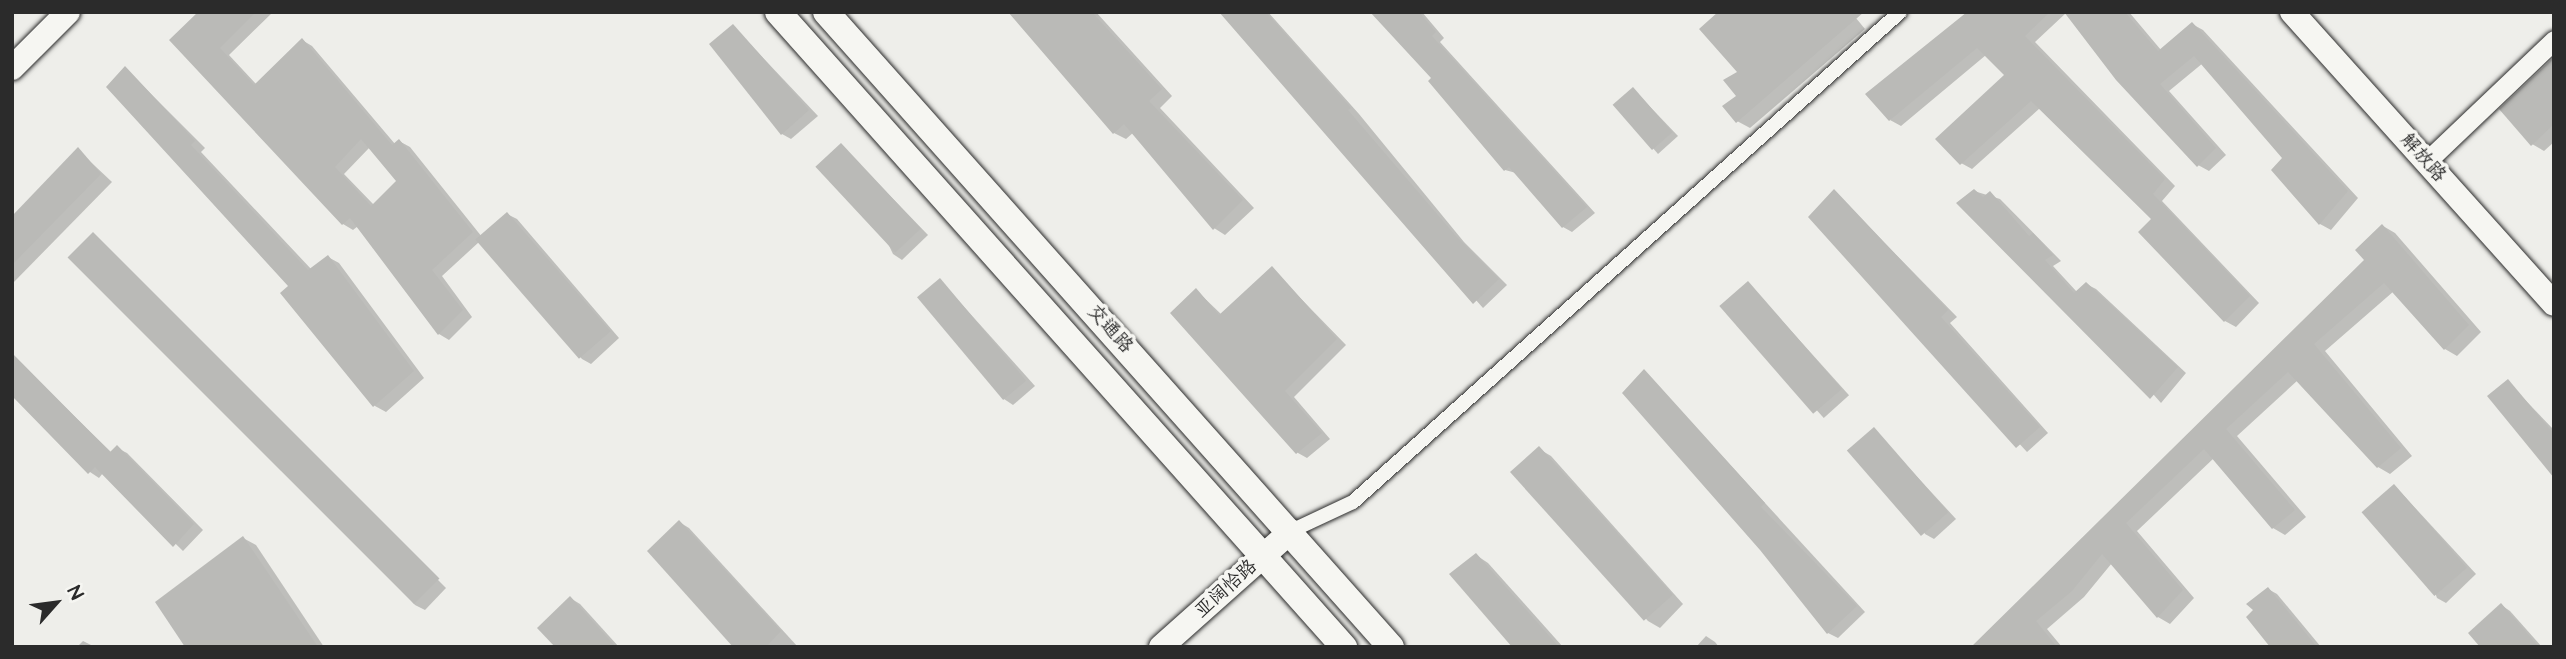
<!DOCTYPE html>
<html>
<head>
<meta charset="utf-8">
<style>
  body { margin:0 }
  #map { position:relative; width:2566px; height:659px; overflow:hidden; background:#eeeeea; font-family:"Architects Daughter","LXGW WenKai TC",sans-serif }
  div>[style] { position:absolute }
  .shadow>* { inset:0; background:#0003; transform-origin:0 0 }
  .building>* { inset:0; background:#babab7; transform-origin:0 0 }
  .roads { filter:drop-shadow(0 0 2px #2b2b2b) drop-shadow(0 0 2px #2b2b2b) }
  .pedestrian>* { height:14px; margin:-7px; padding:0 7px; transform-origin:7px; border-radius:7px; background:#f6f6f2 }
  .minor>* { height:19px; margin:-9.5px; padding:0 9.5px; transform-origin:9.5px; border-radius:9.5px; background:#f6f6f2 }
  .tertiary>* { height:24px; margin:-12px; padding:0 12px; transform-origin:12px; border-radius:12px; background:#f6f6f2 }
  .secondary>* { height:26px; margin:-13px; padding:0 13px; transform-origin:13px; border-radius:13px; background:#f6f6f2 }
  span { translate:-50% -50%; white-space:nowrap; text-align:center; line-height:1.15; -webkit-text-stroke:7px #f6f6f2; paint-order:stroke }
  .street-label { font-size:19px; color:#2b2b2b }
  .frame { position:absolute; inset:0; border:14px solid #2b2b2b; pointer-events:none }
  .north { position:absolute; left:21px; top:568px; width:70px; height:70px; -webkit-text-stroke:5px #f6f6f2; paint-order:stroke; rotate:62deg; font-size:19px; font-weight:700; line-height:28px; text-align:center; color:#2b2b2b }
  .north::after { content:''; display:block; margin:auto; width:24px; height:32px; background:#2b2b2b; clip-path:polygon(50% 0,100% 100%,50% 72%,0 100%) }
</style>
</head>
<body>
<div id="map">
  <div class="shadow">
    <div style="clip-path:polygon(evenodd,199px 12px,273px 12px,229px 55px,257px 85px,302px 40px,312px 46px,395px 144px,399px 141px,410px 147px,482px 237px,507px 214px,517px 219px,619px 338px,591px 364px,582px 359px,479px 242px,442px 276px,472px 317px,449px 340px,439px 334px,358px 226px,353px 230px,343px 224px,172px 40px,199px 12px,370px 147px,398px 182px,374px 205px,344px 174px,370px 147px)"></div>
    <div style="clip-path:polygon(1011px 12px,1096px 12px,1172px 96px,1160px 108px,1254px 208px,1225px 235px,1214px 228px,1134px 132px,1126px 139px,1114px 133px)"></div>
    <div style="clip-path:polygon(1221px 12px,1268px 12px,1359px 114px,1464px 242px,1507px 285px,1483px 308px)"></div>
    <div style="clip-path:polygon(1373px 12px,1422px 12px,1444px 38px,1440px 42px,1595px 213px,1572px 232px,1563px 227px,1516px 173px,1505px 170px,1433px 79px)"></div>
    <div style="clip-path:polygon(1851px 12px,1865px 29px,1750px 128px,1737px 121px)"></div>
    <div style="clip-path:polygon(1970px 12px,2129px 12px,2161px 50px,2192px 24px,2203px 30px,2358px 198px,2331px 230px,2320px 224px,2284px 158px,2203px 63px,2169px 91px,2226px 155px,2209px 171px,2198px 165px,2066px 13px,2035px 42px,2175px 186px,2162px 201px,2259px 303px,2236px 327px,2225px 321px,2153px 219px,2040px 108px,1972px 169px,1961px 163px,2006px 75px,1986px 55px,1901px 126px,1890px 120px)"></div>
    <div style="clip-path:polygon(733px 26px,818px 116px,791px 139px,782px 134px)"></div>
    <div style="clip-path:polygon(2554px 58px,2554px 142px,2544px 151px,2532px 144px)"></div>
    <div style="clip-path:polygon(125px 68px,205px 148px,201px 152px,312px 270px,328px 257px,339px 263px,424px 378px,386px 412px,375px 406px,282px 293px,291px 286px)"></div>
    <div style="clip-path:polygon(1633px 89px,1678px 136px,1658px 154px,1617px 106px)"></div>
    <div style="clip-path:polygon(841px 145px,928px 235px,902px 260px,893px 254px)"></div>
    <div style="clip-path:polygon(78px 150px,112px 182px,12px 284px,12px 218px)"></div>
    <div style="clip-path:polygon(1834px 191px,1957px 317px,1950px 323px,2048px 433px,2027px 452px,1810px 217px)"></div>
    <div style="clip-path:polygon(1974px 191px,2000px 199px,2061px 261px,2053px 266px,2077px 292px,2086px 284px,2096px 289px,2186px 373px,2161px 403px)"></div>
    <div style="clip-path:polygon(2383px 226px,2395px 233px,2481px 332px,2457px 356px,2445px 349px,2394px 291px,2325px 351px,2412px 456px,2390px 474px,2378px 467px,2298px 380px,2237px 436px,2306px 517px,2285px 535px,2273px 528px,2214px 458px,2137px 531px,2194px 598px,2170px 624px,2158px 617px,2112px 563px,2084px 597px,2047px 629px,2062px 647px,1975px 647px,2366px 261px)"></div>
    <div style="clip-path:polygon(94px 234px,446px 588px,425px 610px,415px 605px)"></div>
    <div style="clip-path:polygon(1272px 269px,1346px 345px,1294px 397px,1330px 439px,1307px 458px,1298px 453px,1196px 290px,1222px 315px)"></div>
    <div style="clip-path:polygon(940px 280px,1035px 386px,1013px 405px,1004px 399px)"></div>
    <div style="left:1748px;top:283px;width:151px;height:34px;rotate:48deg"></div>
    <div style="clip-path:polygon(17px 360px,112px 453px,117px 448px,127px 453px,203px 530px,183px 551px,103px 473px,99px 478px,90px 472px,12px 394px)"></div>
    <div style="clip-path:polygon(1644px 371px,1865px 612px,1838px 638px,1828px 633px,1762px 549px)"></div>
    <div style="clip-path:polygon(2508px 382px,2554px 430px,2554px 475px)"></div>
    <div style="clip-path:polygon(1874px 430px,1956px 519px,1934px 539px,1925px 534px)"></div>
    <div style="clip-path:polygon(1539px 449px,1551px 456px,1683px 604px,1660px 628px,1648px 621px,1515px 474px)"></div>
    <div style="clip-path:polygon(2395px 486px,2476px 574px,2446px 603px,2437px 598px)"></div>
    <div style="clip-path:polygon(679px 522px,689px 528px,798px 647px,737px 647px)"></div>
    <div style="clip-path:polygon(243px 538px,256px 545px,324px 647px,187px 647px)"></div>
    <div style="clip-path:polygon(1476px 555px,1488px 563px,1563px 647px,1515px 647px)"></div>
    <div style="clip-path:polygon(2268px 589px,2277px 594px,2321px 647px,2270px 647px)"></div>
    <div style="clip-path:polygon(570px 598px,580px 604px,619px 647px,557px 647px)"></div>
    <div style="clip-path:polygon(2501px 605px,2510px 611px,2542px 647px,2482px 647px)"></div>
    <div style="clip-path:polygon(1706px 636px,1715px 642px,1719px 647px,1696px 647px)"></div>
    <div style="clip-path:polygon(83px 641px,93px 646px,93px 647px,77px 647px)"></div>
  </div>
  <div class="building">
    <div style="clip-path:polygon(evenodd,198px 12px,256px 12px,220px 48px,254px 85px,302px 38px,392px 145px,399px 139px,473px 232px,432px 270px,463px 310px,438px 335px,350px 218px,342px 225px,169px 40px,198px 12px,361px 139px,396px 181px,371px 206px,335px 167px,361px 139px)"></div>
    <div style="clip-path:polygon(1008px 12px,1092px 12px,1162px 89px,1149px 101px,1243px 200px,1213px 230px,1124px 124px,1113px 134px)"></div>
    <div style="clip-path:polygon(1219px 12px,1266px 12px,1351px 108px,1348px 110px,1455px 235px,1499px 279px,1473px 304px)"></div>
    <div style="clip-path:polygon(1370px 12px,1419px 12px,1436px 32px,1432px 36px,1587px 207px,1562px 228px,1509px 167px,1504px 171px,1428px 81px,1431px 78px)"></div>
    <div style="clip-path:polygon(1718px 12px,1864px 12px,1736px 123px,1722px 106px,1736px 96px,1723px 80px,1737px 72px,1699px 29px)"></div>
    <div style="clip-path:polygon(1967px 12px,2050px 12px,2025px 36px,2165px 179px,2153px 194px,2250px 296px,2224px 322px,2138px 232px,2151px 219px,2031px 101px,1960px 165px,1935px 139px,2004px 75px,1977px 48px,1889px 121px,1865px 94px)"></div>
    <div style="clip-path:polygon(2064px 12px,2125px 12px,2158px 51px,2192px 22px,2348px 191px,2319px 225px,2271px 170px,2282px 158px,2194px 56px,2160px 84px,2216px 148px,2197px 167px,2116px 80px)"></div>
    <div style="clip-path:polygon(733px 24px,809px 110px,781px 135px,709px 44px)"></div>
    <div style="clip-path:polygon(2554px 57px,2554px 124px,2531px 146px,2499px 109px)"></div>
    <div style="clip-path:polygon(125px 66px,195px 141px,191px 145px,308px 270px,328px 255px,414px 371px,373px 407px,280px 293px,288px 286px,106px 87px)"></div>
    <div style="left:1633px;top:87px;width:60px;height:27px;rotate:49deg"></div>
    <div style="left:841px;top:143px;width:117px;height:35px;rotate:47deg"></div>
    <div style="clip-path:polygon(78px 147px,101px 174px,12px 265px,12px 216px)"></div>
    <div style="clip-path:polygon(1834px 189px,1948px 310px,1941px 317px,2040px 427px,2016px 448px,1808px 217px)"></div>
    <div style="clip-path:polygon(1974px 189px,1983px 197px,1990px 191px,2029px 236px,2033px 233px,2053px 255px,2045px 260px,2074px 293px,2086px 282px,2178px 367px,2150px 399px,1956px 203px)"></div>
    <div style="left:507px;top:212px;width:158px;height:42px;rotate:49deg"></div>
    <div style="clip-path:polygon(2382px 224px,2469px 325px,2444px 350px,2384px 283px,2314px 344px,2401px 448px,2377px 468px,2288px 372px,2226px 429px,2295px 510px,2272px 529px,2204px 449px,2126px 523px,2183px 590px,2157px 618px,2102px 554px,2072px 591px,2036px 621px,2057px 647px,1971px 647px,2364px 260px,2355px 250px)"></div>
    <div style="left:93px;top:232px;width:490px;height:36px;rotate:45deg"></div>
    <div style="clip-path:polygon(1272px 266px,1337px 339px,1285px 391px,1322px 433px,1296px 454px,1170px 313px,1196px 288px,1219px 315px)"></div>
    <div style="left:940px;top:278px;width:134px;height:30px;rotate:50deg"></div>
    <div style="left:1748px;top:281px;width:143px;height:38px;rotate:49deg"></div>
    <div style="clip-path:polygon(12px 353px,110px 452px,117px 445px,194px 524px,173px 547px,95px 467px,88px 474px,12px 396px)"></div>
    <div style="clip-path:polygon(1644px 369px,1765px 503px,1761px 507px,1857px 606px,1827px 634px,1760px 550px,1622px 393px)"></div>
    <div style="clip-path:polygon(2508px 379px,2554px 434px,2554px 478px,2487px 396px)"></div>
    <div style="left:1874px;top:427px;width:113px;height:36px;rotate:49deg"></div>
    <div style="left:1539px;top:446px;width:200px;height:39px;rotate:48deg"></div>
    <div style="left:2394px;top:484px;width:111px;height:43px;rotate:49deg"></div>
    <div style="clip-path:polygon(679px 520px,781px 631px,766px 647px,733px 647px,647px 551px)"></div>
    <div style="clip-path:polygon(243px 536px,318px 647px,185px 647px,155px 602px)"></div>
    <div style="clip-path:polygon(1476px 553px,1559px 647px,1512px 647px,1449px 574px)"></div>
    <div style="clip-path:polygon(2268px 587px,2317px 647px,2270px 647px,2246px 617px,2253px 610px,2246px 604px)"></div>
    <div style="clip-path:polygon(570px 596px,616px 647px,555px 647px,537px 628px)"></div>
    <div style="clip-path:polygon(2501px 603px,2539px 647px,2480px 647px,2468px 633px)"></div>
  </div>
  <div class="roads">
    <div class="pedestrian">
      <div style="left:1291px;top:531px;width:68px;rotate:-25.1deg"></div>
      <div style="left:1353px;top:502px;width:734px;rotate:-41.85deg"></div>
    </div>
    <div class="minor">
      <div style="left:2426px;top:162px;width:177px;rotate:-43.6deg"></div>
    </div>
    <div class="tertiary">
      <div style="left:2292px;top:12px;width:392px;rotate:48.1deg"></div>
      <div style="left:12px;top:68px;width:79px;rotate:-45deg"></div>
      <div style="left:1161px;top:647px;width:174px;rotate:-41.7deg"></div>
    </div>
    <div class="secondary">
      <div style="left:778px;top:12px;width:851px;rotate:48.29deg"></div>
      <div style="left:826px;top:12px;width:850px;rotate:48.34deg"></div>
    </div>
  </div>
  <div class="street-label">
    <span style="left:2423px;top:158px;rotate:48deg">解放路</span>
    <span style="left:1110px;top:329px;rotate:48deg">交通路</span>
    <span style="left:1226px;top:589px;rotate:-42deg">亚阔恰路</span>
  </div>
  <div class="frame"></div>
  <div class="north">N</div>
</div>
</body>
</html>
